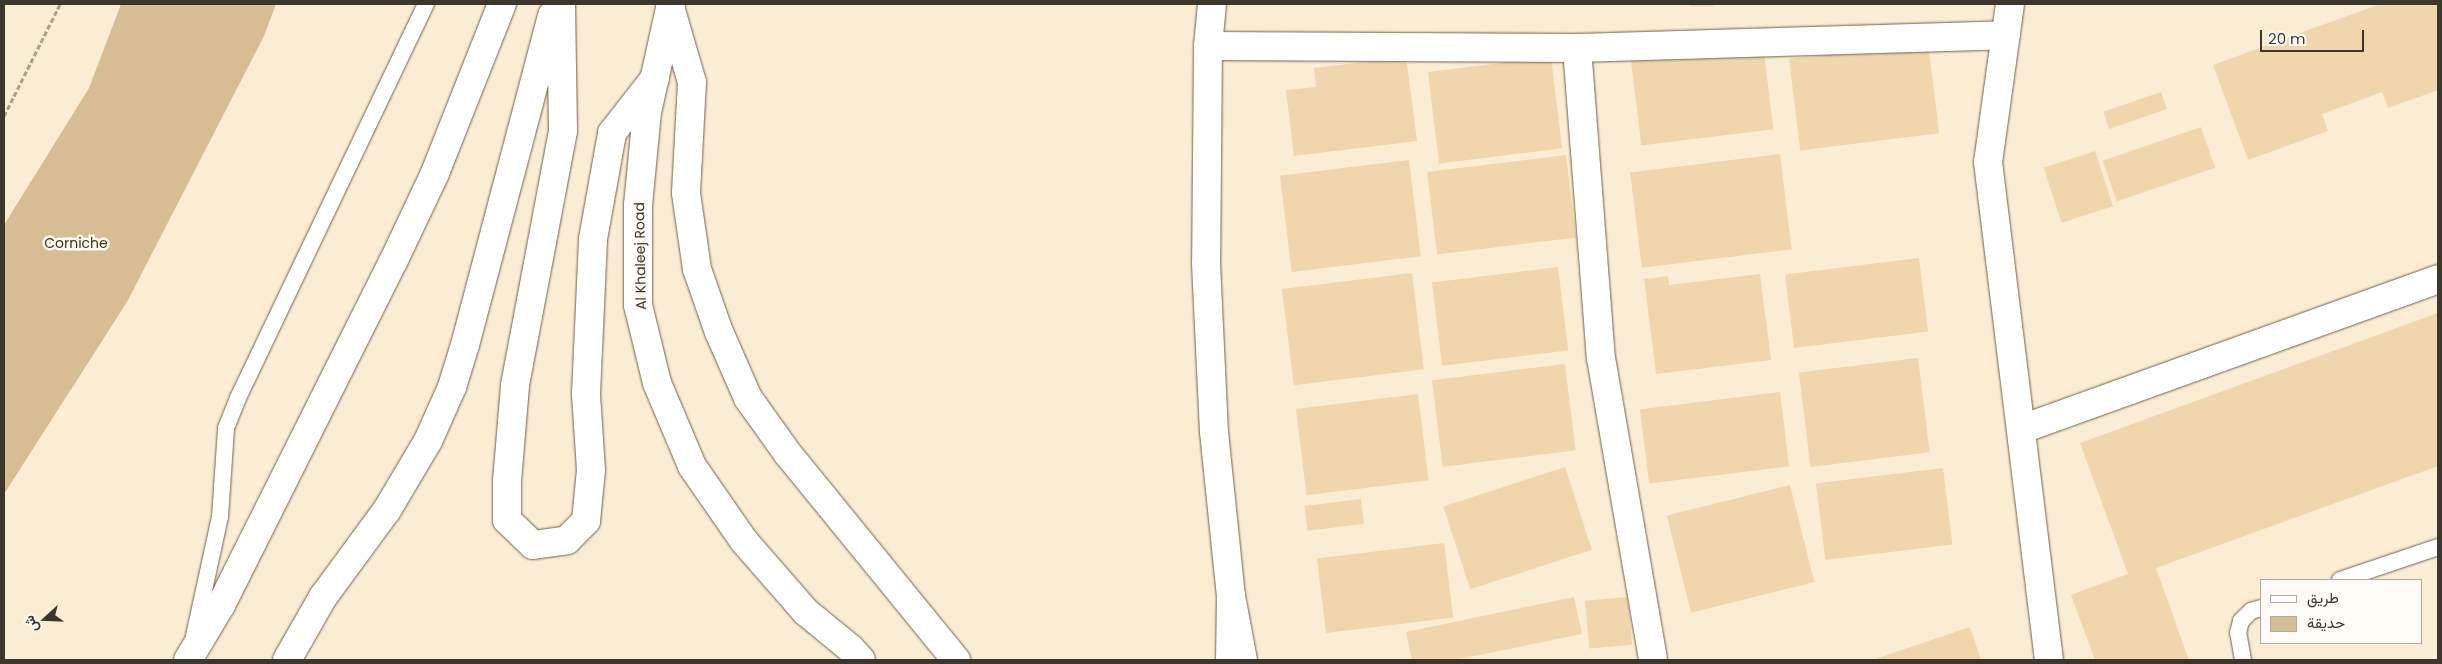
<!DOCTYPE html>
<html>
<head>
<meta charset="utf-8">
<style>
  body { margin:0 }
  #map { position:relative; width:2442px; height:664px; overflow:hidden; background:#fbecd4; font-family:Poppins,Vazirmatn,sans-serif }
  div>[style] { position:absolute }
  .green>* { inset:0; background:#d6bd93 }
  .building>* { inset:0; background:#f0d6ac; transform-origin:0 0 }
  .path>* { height:3px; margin-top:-1.5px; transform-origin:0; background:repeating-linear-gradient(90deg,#aca18f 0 5px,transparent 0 7.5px) }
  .roads { filter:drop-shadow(0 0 1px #6f624c) drop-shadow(0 0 1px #6f624c) }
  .service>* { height:16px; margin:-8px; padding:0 8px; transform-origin:8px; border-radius:8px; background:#fff }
  .minor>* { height:28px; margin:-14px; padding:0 14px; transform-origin:14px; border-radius:14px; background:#fff }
  .tertiary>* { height:28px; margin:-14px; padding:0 14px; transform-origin:14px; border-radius:14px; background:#fff }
  .secondary>* { height:28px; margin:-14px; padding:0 14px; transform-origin:14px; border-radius:14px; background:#fff }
  .primary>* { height:28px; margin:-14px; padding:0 14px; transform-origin:14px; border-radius:14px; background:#fff }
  span { translate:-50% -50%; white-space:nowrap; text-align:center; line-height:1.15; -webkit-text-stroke:5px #fefbf6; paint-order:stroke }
  .park-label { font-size:14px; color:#42300d }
  .street-label { font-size:14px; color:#3c362c }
  .frame { position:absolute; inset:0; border:5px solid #3c362c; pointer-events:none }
  .legend { position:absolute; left:2260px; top:579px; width:162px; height:65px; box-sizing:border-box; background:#fefbf6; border:1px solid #b0aca5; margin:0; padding:6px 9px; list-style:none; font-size:15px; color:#3c362c }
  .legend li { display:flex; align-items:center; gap:10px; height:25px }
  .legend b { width:25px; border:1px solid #b0aca5 }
  .north { position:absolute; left:20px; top:594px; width:50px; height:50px; -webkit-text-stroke:4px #fefbf6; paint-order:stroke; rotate:250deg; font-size:14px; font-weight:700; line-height:20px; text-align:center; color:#3c362c }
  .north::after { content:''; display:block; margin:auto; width:18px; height:22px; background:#3c362c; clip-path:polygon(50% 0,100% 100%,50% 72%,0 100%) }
  .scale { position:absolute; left:2260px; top:30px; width:104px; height:22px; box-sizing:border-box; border:2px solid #3c362c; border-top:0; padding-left:6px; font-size:15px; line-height:18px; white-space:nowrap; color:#3c362c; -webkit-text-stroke:4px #fefbf6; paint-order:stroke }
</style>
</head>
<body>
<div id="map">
  <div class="green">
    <div style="clip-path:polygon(121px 4px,276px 4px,264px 36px,127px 302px,4px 494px,4px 225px,89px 88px)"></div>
  </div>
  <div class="building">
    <div style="left:1690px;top:4px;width:24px;height:2px"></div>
    <div style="clip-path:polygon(2380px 4px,2438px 4px,2438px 90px,2388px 108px,2382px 92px,2322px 114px,2328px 131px,2248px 160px,2213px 65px)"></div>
    <div style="left:1928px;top:42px;width:92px;height:140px;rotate:83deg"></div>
    <div style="left:1763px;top:45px;width:85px;height:133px;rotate:83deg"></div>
    <div style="clip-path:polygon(1406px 57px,1417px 141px,1294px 156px,1286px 90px,1316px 87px,1314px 68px)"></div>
    <div style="left:1551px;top:57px;width:92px;height:124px;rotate:83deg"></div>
    <div style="left:2161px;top:92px;width:18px;height:61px;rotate:71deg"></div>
    <div style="left:2201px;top:127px;width:43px;height:104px;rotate:71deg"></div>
    <div style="left:2095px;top:151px;width:58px;height:54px;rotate:72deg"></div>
    <div style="left:1780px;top:154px;width:96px;height:151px;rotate:83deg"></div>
    <div style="left:1566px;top:155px;width:83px;height:140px;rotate:83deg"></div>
    <div style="left:1409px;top:160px;width:97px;height:130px;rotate:83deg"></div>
    <div style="left:1919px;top:258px;width:74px;height:135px;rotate:83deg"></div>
    <div style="left:1558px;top:267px;width:84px;height:127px;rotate:83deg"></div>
    <div style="left:1412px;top:273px;width:97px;height:131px;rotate:83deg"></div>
    <div style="clip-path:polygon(1760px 274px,1771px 360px,1656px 374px,1644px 279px,1668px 276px,1669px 285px)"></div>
    <div style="clip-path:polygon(2438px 313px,2438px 466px,2156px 568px,2189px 660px,2095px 660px,2071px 595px,2128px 574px,2080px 443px)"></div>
    <div style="left:1918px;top:358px;width:95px;height:120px;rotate:83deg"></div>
    <div style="left:1565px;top:364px;width:87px;height:134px;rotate:83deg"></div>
    <div style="left:1780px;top:392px;width:75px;height:141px;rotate:83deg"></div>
    <div style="left:1418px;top:394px;width:87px;height:123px;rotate:83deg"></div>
    <div style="left:1565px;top:467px;width:87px;height:128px;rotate:72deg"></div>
    <div style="left:1943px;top:468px;width:77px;height:128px;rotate:83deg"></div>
    <div style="left:1790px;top:485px;width:100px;height:127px;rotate:76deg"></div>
    <div style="left:1361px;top:499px;width:25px;height:57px;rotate:83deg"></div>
    <div style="left:1444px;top:543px;width:75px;height:128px;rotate:83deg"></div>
    <div style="clip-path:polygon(1574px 597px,1582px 634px,1455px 660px,1412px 660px,1406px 632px)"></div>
    <div style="left:1628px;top:597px;width:48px;height:43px;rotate:85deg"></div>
    <div style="clip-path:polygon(1970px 627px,1981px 660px,1872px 660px)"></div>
  </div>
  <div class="path">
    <div style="left:4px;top:116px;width:125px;rotate:-63.4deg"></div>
  </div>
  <div class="roads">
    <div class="service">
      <div style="left:2340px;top:580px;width:103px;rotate:-18.6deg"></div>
      <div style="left:194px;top:636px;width:122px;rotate:-77.7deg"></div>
      <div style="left:220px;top:517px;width:89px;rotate:-86.1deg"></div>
      <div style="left:226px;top:428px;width:32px;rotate:-68deg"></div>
      <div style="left:238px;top:398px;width:437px;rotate:-64.5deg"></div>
      <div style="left:2243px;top:660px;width:27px;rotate:-100deg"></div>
      <div style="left:2238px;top:633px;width:12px;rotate:-76deg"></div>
      <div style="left:2241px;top:621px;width:14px;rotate:-45deg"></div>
      <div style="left:2251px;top:611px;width:10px;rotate:-17deg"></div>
    </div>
    <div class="minor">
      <div style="left:1212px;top:4px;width:42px;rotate:95.4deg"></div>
      <div style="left:1208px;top:46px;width:217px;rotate:90.5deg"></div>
      <div style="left:1206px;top:263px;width:169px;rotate:87.3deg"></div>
      <div style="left:1214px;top:432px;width:165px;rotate:84.1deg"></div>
      <div style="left:2010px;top:4px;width:160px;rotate:97.9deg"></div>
      <div style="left:1988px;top:162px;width:502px;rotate:83.02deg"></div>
      <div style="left:1208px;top:46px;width:369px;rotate:0.3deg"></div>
      <div style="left:1577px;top:48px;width:429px;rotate:-1.7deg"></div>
      <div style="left:1577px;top:48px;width:311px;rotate:85.6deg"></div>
      <div style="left:1601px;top:358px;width:306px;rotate:80.2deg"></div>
      <div style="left:2022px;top:429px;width:442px;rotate:-19.8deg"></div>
      <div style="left:1230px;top:660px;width:64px;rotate:-89.1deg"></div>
      <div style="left:1231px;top:596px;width:65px;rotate:79.4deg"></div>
    </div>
    <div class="tertiary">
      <div style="left:670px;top:7px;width:78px;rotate:73.7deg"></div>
      <div style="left:692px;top:82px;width:111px;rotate:93.1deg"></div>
      <div style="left:686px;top:193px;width:77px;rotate:81.8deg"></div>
      <div style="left:697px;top:269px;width:67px;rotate:70.8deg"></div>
      <div style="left:719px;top:332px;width:72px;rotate:66.3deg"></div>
      <div style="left:748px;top:398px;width:69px;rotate:54.5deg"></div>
      <div style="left:788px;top:454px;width:266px;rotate:50.8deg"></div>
    </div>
    <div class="secondary">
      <div style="left:188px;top:660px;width:64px;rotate:-59deg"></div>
      <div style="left:221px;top:605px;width:384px;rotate:-63.4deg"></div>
      <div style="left:393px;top:262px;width:98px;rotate:-64.7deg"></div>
      <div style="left:435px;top:173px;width:182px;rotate:-68.4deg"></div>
    </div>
    <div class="primary">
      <div style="left:561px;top:4px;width:127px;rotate:89.1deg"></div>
      <div style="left:563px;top:131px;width:259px;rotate:100.7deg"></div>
      <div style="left:515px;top:386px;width:95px;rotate:94.8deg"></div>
      <div style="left:507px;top:481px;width:39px;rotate:90deg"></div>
      <div style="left:507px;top:520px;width:36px;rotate:44deg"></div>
      <div style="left:533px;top:545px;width:34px;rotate:-8deg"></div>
      <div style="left:567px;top:540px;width:27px;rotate:-45deg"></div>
      <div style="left:586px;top:521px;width:51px;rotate:-84.4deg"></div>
      <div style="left:591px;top:470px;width:76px;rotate:-93.8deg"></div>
      <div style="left:586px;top:394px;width:155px;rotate:-87.4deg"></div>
      <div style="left:593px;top:239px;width:108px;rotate:-79.8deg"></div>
      <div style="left:612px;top:133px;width:70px;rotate:-52deg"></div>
      <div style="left:671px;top:4px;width:111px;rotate:102.5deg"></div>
      <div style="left:647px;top:112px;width:93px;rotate:95.5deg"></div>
      <div style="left:638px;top:205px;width:100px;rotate:90deg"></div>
      <div style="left:638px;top:305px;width:80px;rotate:76.3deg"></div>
      <div style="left:657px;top:383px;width:90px;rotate:67.1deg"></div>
      <div style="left:692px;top:466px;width:91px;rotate:55.3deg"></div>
      <div style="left:744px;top:541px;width:94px;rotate:48.9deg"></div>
      <div style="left:806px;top:612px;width:57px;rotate:39.3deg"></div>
      <div style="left:850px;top:648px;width:16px;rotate:47deg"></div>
      <div style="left:287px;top:660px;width:73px;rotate:-60.3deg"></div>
      <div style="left:323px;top:597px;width:108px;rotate:-53.7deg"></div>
      <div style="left:387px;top:510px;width:80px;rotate:-59.3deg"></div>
      <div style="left:428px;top:441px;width:59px;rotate:-66deg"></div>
      <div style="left:452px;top:387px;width:44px;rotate:-72.8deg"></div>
      <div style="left:465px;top:345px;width:341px;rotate:-75.2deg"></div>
    </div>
  </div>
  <div class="park-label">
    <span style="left:76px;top:243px">Corniche</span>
  </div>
  <div class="street-label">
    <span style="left:640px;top:256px;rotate:-91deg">Al Khaleej Road</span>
  </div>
  <div class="frame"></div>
  <ul class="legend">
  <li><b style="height:6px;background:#fff"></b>طريق</li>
  <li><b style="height:14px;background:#d6bd93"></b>حديقة</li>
  </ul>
  <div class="north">ش</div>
  <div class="scale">20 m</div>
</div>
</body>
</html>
